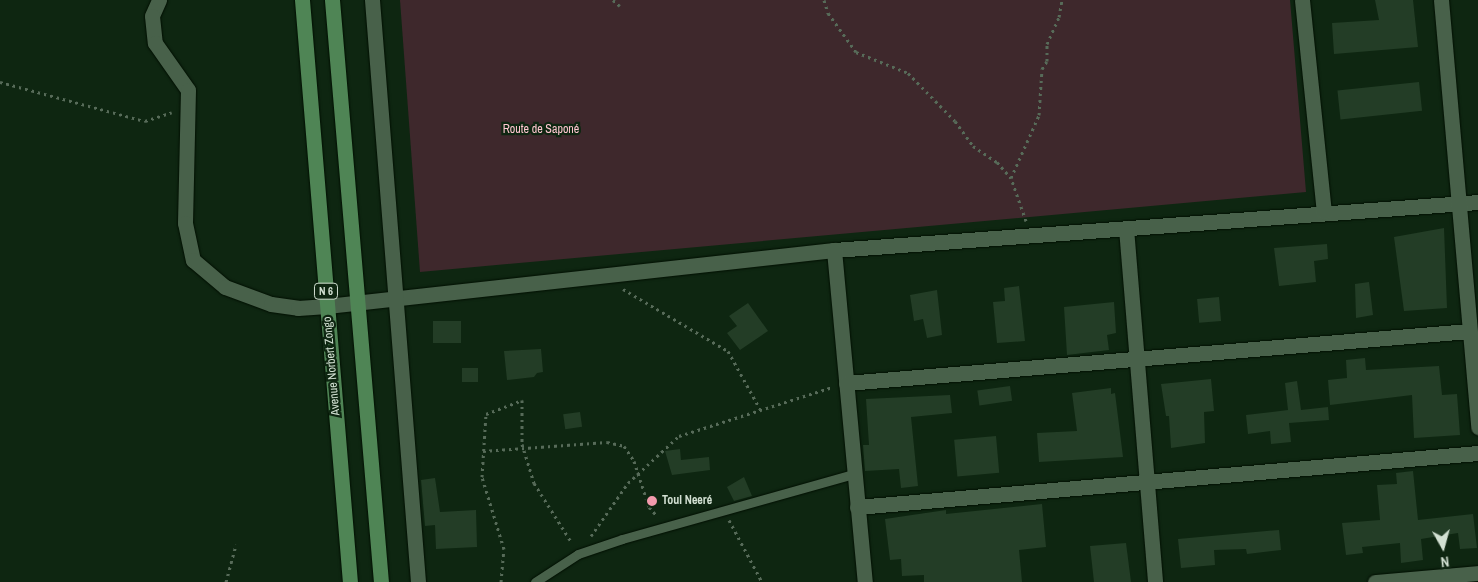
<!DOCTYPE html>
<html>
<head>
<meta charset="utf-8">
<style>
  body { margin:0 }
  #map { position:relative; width:1478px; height:582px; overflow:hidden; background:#0e2611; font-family:"Archivo Narrow",sans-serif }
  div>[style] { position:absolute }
  .green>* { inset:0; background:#3e282c }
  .building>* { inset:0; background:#233d26; transform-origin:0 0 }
  .path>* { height:3px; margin-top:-1.5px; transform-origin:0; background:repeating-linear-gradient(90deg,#576b59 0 2.5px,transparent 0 6.5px) }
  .roads { filter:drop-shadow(0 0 1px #000f01) drop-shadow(0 0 1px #000f01) }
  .service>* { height:9px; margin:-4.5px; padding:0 4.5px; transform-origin:4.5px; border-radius:4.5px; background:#48614a }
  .minor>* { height:15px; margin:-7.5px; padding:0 7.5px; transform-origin:7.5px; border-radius:7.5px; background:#48614a }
  .primary>* { height:15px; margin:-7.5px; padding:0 7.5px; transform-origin:7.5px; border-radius:7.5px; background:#4f8555 }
  .dots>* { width:14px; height:14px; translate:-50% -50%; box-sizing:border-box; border:2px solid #0e2611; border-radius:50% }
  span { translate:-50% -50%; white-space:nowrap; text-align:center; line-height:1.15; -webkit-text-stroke:4.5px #0e2611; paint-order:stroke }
  .shield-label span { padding:1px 4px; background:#0e2611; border:1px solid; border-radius:4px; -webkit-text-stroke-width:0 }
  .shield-label { font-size:11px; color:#d2e0d2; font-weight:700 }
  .park-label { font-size:12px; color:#fec6d0 }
  .street-label { font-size:12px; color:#d2e0d2 }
  .poi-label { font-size:12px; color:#d2e0d2; font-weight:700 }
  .left { translate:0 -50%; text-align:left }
  .north { position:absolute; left:1418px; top:522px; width:50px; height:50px; -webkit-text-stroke:4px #0e2611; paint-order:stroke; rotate:173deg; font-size:14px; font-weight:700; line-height:20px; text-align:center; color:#d2e0d2 }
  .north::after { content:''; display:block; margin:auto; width:18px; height:22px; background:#d2e0d2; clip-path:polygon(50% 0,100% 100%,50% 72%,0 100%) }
</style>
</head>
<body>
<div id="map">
  <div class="green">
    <div style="clip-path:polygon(400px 0,1290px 0,1306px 192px,420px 272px)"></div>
  </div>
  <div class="building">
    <div style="clip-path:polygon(1375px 0,1413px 0,1418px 47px,1334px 54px,1332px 23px,1379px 20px)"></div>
    <div style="left:1419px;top:82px;width:29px;height:82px;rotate:84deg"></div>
    <div style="clip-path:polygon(1444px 228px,1447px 308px,1404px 311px,1394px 237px)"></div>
    <div style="clip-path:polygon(1327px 244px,1328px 259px,1314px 261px,1316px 282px,1279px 286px,1274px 248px)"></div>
    <div style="clip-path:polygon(1369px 282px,1373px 315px,1356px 318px,1355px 284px)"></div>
    <div style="clip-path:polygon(1019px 286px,1025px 341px,997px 343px,993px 302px,1005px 301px,1004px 288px)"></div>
    <div style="clip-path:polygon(937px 290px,942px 335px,927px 338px,923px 319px,914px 321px,910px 295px)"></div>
    <div style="left:1219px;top:297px;width:24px;height:22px;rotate:85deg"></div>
    <div style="clip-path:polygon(1114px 302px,1116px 333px,1107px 335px,1109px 350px,1067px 355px,1064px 307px)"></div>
    <div style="clip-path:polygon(748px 303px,768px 331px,740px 350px,727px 333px,737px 326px,729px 316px)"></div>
    <div style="left:461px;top:321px;width:22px;height:28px;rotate:90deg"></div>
    <div style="clip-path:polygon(541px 349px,543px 372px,537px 373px,534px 377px,507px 380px,504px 351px)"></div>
    <div style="clip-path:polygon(1365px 358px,1366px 370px,1439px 366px,1442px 395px,1457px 394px,1460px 435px,1414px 438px,1412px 395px,1330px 405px,1328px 380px,1347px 378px,1346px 360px)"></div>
    <div style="left:478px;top:368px;width:14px;height:16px;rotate:90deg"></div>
    <div style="clip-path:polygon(1211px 379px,1214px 411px,1204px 412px,1205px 443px,1171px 448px,1169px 416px,1166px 416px,1161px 384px)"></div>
    <div style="clip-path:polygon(1297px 381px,1301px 410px,1328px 407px,1329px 420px,1289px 423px,1291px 442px,1271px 444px,1270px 431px,1248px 434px,1246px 415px,1288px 410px,1285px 383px)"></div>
    <div style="left:1010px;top:386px;width:15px;height:33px;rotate:82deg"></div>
    <div style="clip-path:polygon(1111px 388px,1111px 394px,1115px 393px,1123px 457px,1039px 462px,1037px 433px,1077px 431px,1072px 393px)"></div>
    <div style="clip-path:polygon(950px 395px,952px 413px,911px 417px,918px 486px,901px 488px,899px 469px,865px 471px,863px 445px,869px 445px,866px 399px)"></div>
    <div style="left:580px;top:412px;width:15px;height:17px;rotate:82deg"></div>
    <div style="left:996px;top:436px;width:37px;height:42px;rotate:85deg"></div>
    <div style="clip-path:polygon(680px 449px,681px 460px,709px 457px,710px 470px,672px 475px,665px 451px)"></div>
    <div style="clip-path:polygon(1413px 471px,1418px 520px,1473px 514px,1477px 548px,1460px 549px,1458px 533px,1421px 539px,1423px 560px,1401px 563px,1400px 543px,1362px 547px,1363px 553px,1346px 555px,1342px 523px,1380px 520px,1377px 485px,1397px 484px,1396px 473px)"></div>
    <div style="clip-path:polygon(744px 477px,752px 496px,734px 501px,727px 487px)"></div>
    <div style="clip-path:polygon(435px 478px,440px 512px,476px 510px,477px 547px,436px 549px,435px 525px,425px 526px,421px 480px)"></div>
    <div style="clip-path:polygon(1042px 504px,1046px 547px,1019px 550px,1022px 582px,924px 582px,924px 575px,902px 576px,901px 559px,890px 560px,885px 519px,946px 510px,946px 514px)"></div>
    <div style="clip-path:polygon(1279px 530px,1281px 550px,1247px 554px,1246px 549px,1214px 550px,1215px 565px,1181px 568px,1178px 539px)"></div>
    <div style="clip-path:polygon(1126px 543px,1131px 582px,1094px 582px,1090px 546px)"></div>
  </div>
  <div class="path">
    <div style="left:613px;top:0;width:9px;rotate:41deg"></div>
    <div style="left:824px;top:0;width:14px;rotate:73deg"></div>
    <div style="left:828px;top:13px;width:48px;rotate:54.3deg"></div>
    <div style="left:856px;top:52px;width:56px;rotate:22deg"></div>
    <div style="left:908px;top:73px;width:67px;rotate:45.6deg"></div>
    <div style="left:955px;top:121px;width:31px;rotate:54deg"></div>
    <div style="left:973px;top:146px;width:29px;rotate:34deg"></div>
    <div style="left:997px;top:162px;width:21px;rotate:49deg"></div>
    <div style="left:0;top:82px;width:150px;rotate:15.1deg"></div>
    <div style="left:145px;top:121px;width:28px;rotate:-18deg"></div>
    <div style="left:1026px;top:221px;width:46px;rotate:-109.2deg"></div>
    <div style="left:1011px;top:178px;width:69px;rotate:-66deg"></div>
    <div style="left:1039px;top:115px;width:46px;rotate:-86.3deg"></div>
    <div style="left:1042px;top:69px;width:9px;rotate:-58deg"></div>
    <div style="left:1047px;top:61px;width:17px;rotate:-90deg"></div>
    <div style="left:1047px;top:44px;width:30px;rotate:-66deg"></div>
    <div style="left:1059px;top:17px;width:17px;rotate:-80deg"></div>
    <div style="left:623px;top:289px;width:122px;rotate:30.6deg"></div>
    <div style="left:728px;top:351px;width:66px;rotate:61.1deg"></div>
    <div style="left:483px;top:451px;width:124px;rotate:-4.2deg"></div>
    <div style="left:607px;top:442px;width:17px;rotate:13deg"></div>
    <div style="left:624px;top:446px;width:18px;rotate:56deg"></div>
    <div style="left:634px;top:461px;width:48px;rotate:71.9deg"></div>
    <div style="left:649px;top:507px;width:12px;rotate:48deg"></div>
    <div style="left:729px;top:520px;width:70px;rotate:62deg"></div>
    <div style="left:591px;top:536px;width:65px;rotate:-55.1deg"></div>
    <div style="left:628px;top:483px;width:69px;rotate:-42.7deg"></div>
    <div style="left:679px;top:436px;width:162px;rotate:-17.7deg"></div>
    <div style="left:226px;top:582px;width:39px;rotate:-75deg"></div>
    <div style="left:501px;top:582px;width:33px;rotate:-85deg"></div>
    <div style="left:504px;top:549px;width:75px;rotate:-107deg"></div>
    <div style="left:482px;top:477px;width:63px;rotate:-86.4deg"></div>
    <div style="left:486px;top:414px;width:39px;rotate:-21deg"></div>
    <div style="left:522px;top:400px;width:44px;rotate:90deg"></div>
    <div style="left:522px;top:444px;width:41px;rotate:72.9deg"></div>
    <div style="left:534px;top:483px;width:71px;rotate:57.7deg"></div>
  </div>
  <div class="roads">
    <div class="service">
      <div style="left:535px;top:582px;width:51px;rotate:-33.1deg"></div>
      <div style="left:578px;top:554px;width:46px;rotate:-18.8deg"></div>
      <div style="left:622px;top:539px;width:240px;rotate:-15.7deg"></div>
    </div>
    <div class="minor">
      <div style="left:159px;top:0;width:17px;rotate:114deg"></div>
      <div style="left:152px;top:16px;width:27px;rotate:84deg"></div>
      <div style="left:155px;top:43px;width:57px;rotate:54.9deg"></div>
      <div style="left:188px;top:90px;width:133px;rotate:91.3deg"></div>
      <div style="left:185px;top:223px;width:38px;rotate:78deg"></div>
      <div style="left:193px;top:260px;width:42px;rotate:40.2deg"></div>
      <div style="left:225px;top:287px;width:49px;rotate:20.3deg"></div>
      <div style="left:271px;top:304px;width:27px;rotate:8deg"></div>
      <div style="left:298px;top:308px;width:29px;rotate:-4deg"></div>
      <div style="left:327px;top:306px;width:510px;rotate:-6.3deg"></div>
      <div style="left:834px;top:250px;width:646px;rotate:-4.26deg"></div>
      <div style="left:372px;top:0;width:584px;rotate:85.48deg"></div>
      <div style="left:1302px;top:0;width:213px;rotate:84.1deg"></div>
      <div style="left:1441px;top:0;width:429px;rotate:85deg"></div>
      <div style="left:1126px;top:228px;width:355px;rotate:85.3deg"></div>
      <div style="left:834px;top:250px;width:333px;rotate:84.7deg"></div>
      <div style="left:846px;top:383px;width:625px;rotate:-4.77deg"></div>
      <div style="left:857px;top:507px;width:623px;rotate:-4.97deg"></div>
      <div style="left:1375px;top:582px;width:103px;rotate:-5deg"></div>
    </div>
    <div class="primary">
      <div style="left:302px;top:0;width:584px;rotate:85.29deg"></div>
      <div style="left:332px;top:0;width:584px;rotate:85.19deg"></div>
    </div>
  </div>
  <div class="dots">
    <div style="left:652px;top:501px;background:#f29aac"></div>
  </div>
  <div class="shield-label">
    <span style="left:326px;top:291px">N 6</span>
  </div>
  <div class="park-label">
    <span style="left:541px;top:130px">Route de Saponé</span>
  </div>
  <div class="street-label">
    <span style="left:332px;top:366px;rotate:-95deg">Avenue Norbert Zongo</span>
  </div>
  <div class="poi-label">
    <span class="left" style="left:662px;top:501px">Toul Neeré</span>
  </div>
  <div class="north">N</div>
</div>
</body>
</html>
